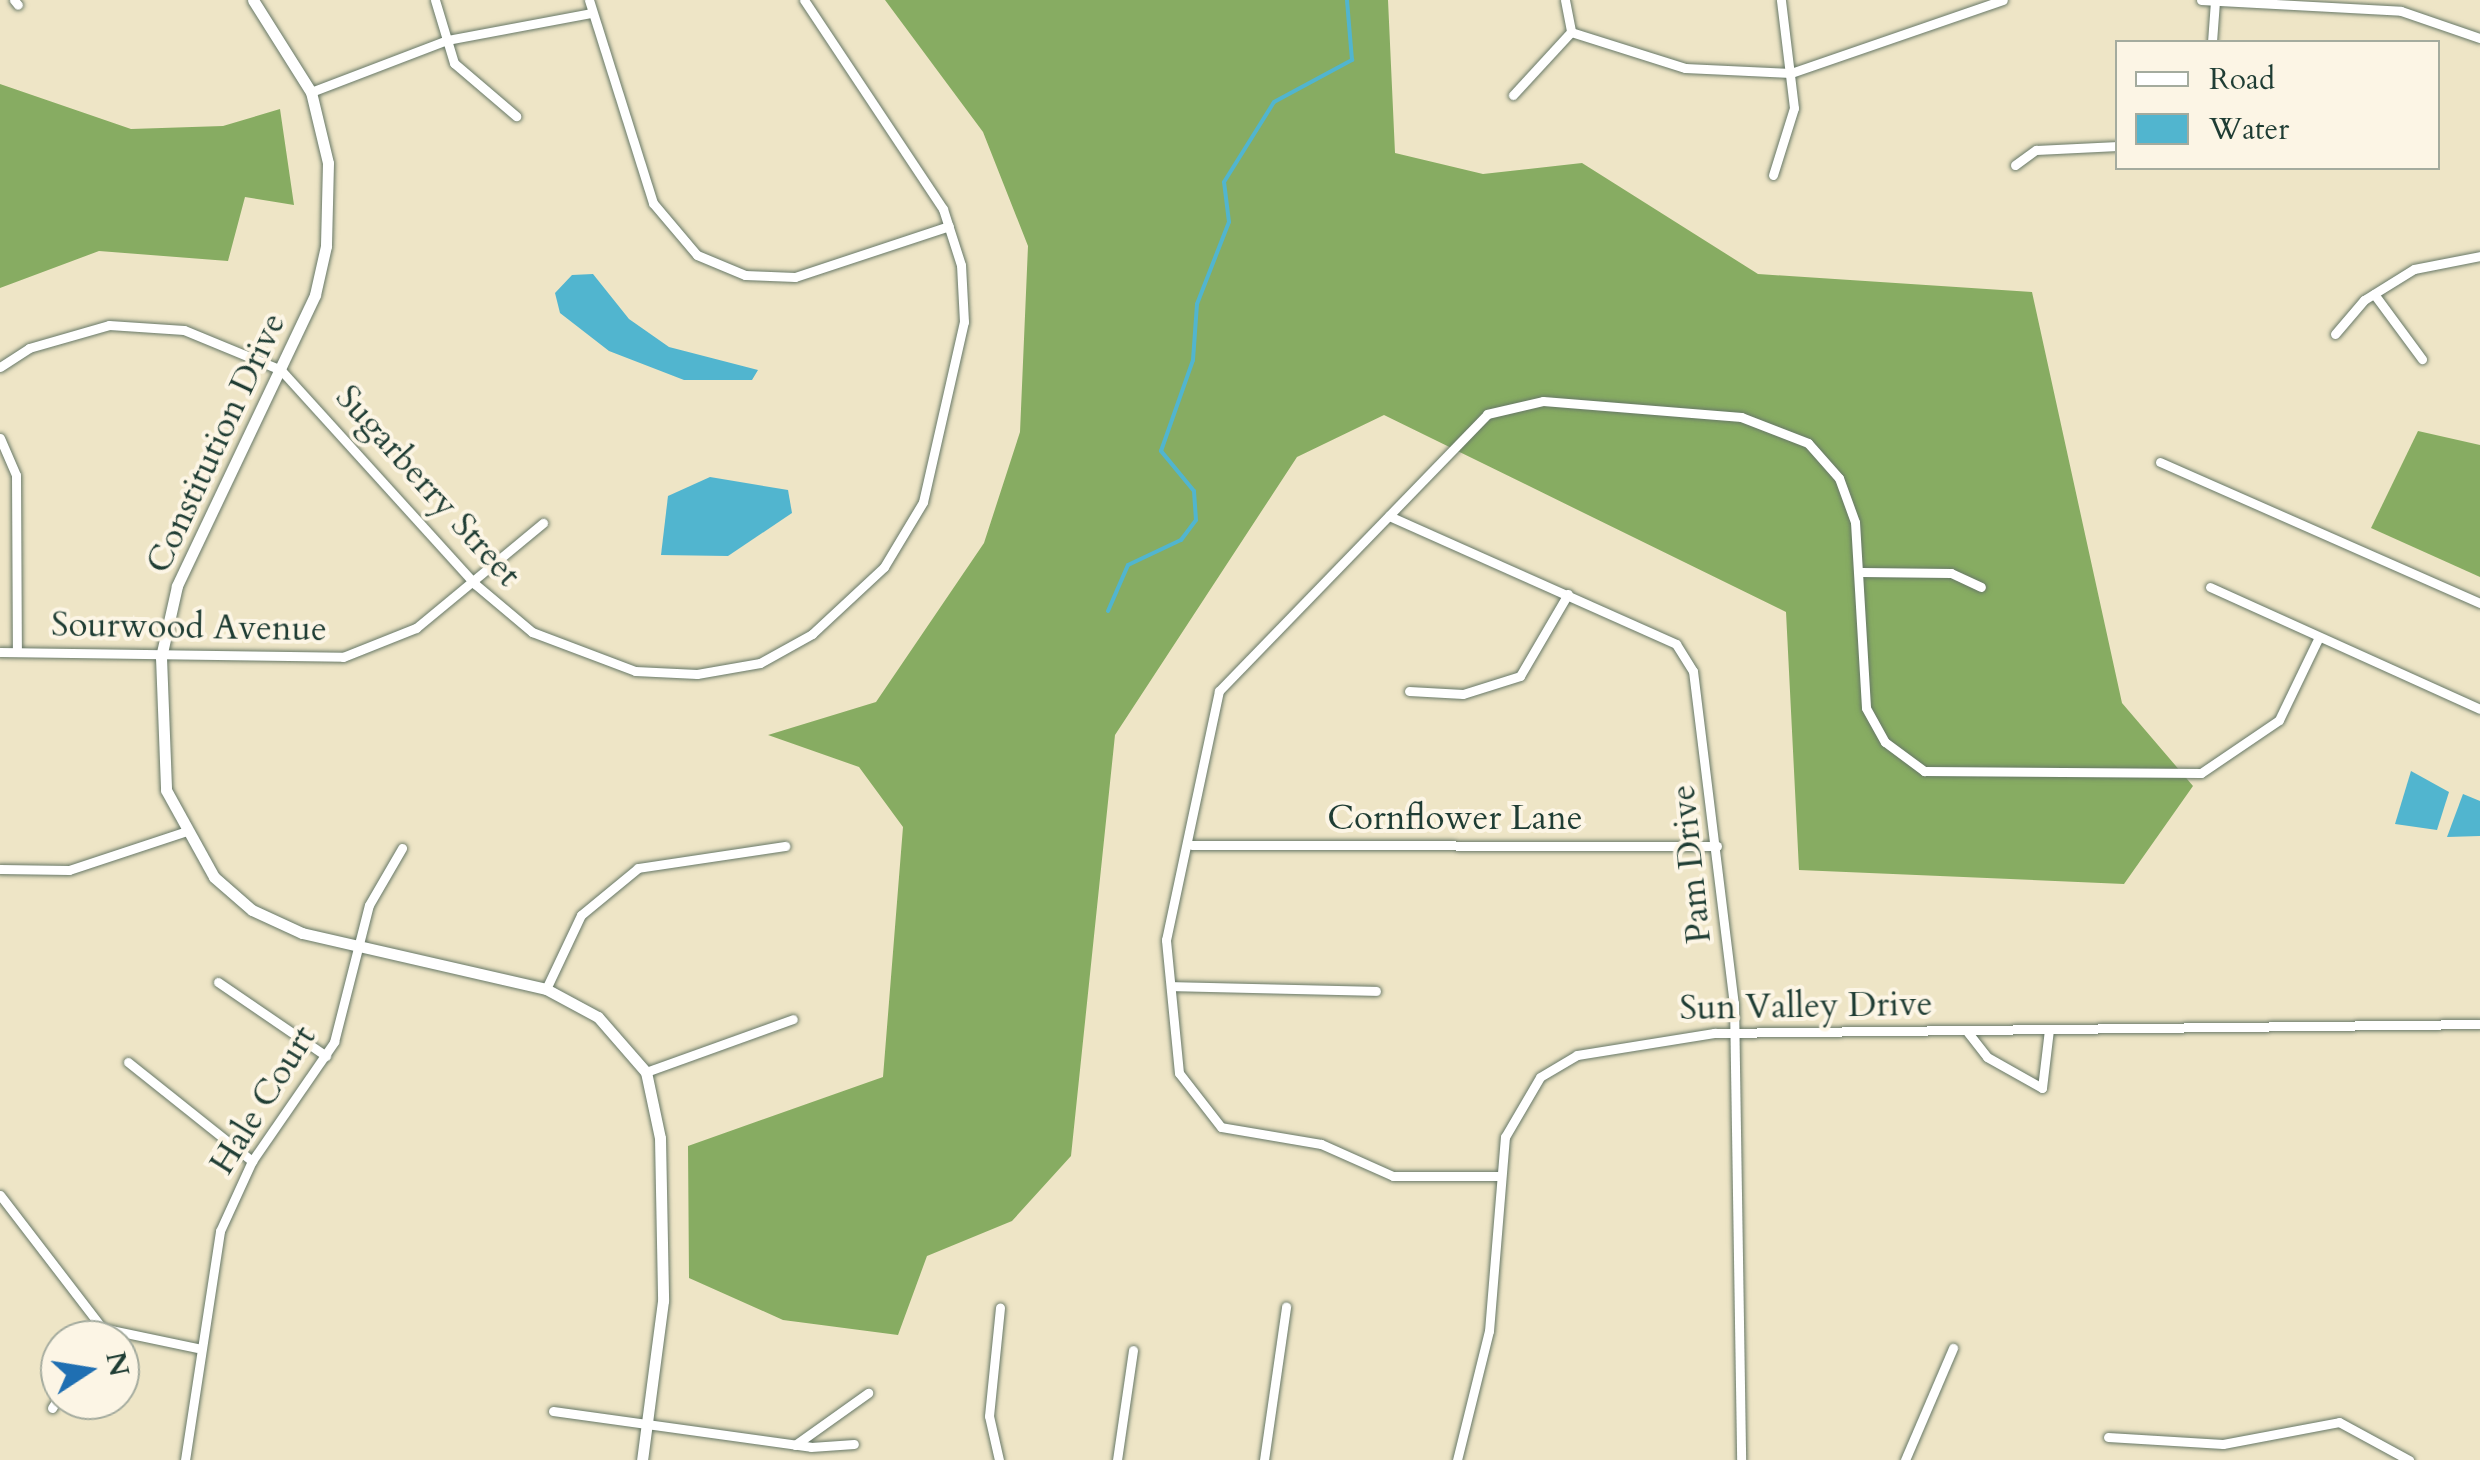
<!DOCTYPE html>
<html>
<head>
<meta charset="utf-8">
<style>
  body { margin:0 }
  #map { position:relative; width:2480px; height:1460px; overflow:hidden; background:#eee5c6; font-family:Cardo,serif }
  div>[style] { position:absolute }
  .forest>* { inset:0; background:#87ac62 }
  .water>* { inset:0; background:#51b5cf }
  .stream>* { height:4px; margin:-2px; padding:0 2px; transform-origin:2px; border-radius:2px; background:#51b5cf }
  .roads { filter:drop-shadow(0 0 2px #677867) drop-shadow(0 0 2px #677867) }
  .minor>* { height:9px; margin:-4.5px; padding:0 4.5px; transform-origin:4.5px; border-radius:4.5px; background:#fff }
  .tertiary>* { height:11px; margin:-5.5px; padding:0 5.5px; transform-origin:5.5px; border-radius:5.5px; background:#fff }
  span { translate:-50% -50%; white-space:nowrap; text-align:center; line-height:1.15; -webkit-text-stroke:8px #fcf5e5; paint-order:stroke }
  .street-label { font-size:35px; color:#1f3d34 }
  .legend { position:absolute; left:2115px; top:40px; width:325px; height:130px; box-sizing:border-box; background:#fcf5e5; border:2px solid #a4ab9e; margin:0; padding:12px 18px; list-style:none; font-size:30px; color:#1f3d34 }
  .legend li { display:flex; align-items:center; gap:20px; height:50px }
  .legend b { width:50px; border:2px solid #a4ab9e }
  .north { position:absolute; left:40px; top:1320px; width:100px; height:100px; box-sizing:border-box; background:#fcf5e5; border:2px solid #a4ab9e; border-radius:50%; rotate:78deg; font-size:28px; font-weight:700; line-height:40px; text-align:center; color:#1f3d34 }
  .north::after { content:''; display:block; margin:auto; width:35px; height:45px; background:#1f6fb2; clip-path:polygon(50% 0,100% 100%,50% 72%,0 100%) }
</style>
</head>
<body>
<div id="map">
  <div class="forest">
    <div style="clip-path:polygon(885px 0,1388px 0,1395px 153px,1483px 174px,1582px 163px,1758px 274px,2032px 292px,2122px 703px,2193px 786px,2124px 884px,1799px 870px,1786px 612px,1384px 415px,1297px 457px,1115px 735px,1071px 1156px,1012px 1221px,927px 1256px,898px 1335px,783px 1320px,689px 1278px,688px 1146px,883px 1077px,903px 827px,859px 767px,768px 735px,876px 702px,984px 543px,1020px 432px,1028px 246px,983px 132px)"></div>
    <div style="clip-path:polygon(0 84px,131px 129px,223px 126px,280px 109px,294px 205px,245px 197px,228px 261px,99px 251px,0 288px)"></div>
    <div style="clip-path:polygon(2418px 431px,2480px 445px,2480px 577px,2371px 528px)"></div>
  </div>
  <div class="water">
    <div style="clip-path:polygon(593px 274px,629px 319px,669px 347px,758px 370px,752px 380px,684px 380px,609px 351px,560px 313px,555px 293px,572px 275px)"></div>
    <div style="clip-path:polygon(710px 477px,788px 490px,792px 513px,728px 556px,661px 555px,668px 496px)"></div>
    <div style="clip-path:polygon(2411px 771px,2449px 792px,2437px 830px,2395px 824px)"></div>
    <div style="clip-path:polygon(2463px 794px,2480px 801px,2480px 836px,2447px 837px)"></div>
  </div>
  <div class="stream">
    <div style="left:1108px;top:611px;width:50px;rotate:-66.5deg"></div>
    <div style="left:1128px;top:565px;width:59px;rotate:-25.3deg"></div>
    <div style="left:1181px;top:540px;width:25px;rotate:-53deg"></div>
    <div style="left:1196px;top:520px;width:29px;rotate:-94deg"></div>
    <div style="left:1194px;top:491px;width:52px;rotate:-129.5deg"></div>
    <div style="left:1161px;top:451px;width:96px;rotate:-70.6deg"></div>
    <div style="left:1193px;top:360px;width:56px;rotate:-85.9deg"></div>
    <div style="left:1197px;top:304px;width:88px;rotate:-68.7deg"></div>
    <div style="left:1229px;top:222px;width:40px;rotate:-97.1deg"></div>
    <div style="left:1224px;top:182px;width:94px;rotate:-58deg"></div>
    <div style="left:1274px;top:102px;width:89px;rotate:-28.3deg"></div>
    <div style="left:1352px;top:60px;width:60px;rotate:-94.8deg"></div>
  </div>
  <div class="roads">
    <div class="minor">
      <div style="left:14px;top:0;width:6px;rotate:51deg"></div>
      <div style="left:435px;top:0;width:66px;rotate:73.2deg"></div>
      <div style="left:454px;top:63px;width:82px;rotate:40.5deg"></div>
      <div style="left:589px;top:0;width:213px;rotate:72.5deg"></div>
      <div style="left:653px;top:203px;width:68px;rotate:49.8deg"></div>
      <div style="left:697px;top:255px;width:52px;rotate:22.6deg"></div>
      <div style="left:745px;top:275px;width:50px;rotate:2.3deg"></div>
      <div style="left:795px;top:277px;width:162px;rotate:-18.3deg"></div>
      <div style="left:1565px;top:0;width:33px;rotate:79deg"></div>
      <div style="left:2201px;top:0;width:200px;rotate:3.1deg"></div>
      <div style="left:2401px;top:11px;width:83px;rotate:18.9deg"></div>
      <div style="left:1571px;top:32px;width:120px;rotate:17.5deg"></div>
      <div style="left:1685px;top:68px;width:106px;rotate:2.7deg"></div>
      <div style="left:1791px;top:73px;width:224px;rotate:-19deg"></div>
      <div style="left:2212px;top:42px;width:41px;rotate:-85.8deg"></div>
      <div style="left:311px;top:92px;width:146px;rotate:-20.9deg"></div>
      <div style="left:447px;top:40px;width:147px;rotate:-10.6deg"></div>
      <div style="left:1513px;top:95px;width:86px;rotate:-47.4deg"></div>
      <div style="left:2015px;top:165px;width:26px;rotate:-36deg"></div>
      <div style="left:2036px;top:150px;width:82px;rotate:-2.8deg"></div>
      <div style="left:1773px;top:175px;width:70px;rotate:-72.6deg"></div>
      <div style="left:1794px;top:108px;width:109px;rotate:-96.9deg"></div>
      <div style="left:2374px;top:294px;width:81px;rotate:53.6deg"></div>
      <div style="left:2335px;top:334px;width:45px;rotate:-49.5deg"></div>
      <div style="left:2364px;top:300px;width:59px;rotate:-31.8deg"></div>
      <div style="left:2414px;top:269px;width:67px;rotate:-11.1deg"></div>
      <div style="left:0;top:367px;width:35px;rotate:-33deg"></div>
      <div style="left:29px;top:348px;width:83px;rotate:-16deg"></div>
      <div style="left:109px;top:325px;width:75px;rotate:3.8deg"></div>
      <div style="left:184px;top:330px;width:105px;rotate:22.4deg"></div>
      <div style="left:281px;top:370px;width:289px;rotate:47.8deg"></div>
      <div style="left:475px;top:584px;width:75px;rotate:40.1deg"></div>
      <div style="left:532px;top:632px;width:110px;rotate:20.7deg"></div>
      <div style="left:635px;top:671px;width:62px;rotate:2.8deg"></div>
      <div style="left:697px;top:674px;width:64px;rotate:-9.9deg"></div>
      <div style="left:760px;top:663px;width:60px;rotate:-29.1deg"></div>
      <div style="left:812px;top:634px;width:98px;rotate:-42.9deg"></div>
      <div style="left:884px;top:567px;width:76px;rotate:-59deg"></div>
      <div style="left:923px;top:502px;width:185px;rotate:-77.2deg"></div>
      <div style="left:964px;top:322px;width:57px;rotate:-93deg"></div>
      <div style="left:961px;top:265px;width:59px;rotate:-107.8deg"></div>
      <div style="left:943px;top:209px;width:251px;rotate:-123.6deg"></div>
      <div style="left:0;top:438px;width:40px;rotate:66.6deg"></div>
      <div style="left:16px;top:475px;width:175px;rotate:89.7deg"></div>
      <div style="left:2160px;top:462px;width:350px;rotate:23.8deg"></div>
      <div style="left:1389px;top:516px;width:314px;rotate:24deg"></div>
      <div style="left:1676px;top:644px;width:32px;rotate:58deg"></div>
      <div style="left:1693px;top:671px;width:335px;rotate:83deg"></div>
      <div style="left:1734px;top:1003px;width:457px;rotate:89.1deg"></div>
      <div style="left:1861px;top:572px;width:90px;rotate:0.6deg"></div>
      <div style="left:1951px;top:573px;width:33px;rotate:25deg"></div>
      <div style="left:2210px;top:587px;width:296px;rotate:24.3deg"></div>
      <div style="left:0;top:652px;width:343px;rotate:0.8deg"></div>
      <div style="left:343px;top:657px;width:79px;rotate:-21.7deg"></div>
      <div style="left:416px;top:628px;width:165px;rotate:-39.6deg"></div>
      <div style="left:1409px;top:691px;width:54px;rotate:3.2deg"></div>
      <div style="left:1463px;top:694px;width:60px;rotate:-17.5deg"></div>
      <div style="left:1520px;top:676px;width:95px;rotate:-59.7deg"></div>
      <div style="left:1192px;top:845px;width:525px;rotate:0.11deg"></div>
      <div style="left:0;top:869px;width:69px;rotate:0.8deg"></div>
      <div style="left:69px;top:870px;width:121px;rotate:-18.3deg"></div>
      <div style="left:218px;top:982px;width:131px;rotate:34.4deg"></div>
      <div style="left:1171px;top:986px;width:205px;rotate:1.4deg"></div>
      <div style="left:546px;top:989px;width:82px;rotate:-64.7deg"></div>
      <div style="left:581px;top:915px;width:74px;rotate:-39.5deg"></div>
      <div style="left:638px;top:868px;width:149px;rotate:-8.5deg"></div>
      <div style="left:1966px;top:1030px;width:34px;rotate:52deg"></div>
      <div style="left:1987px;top:1057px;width:63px;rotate:29.4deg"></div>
      <div style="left:2042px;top:1088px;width:59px;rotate:-83.2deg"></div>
      <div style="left:128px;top:1062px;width:159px;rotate:38.6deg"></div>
      <div style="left:646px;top:1072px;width:156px;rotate:-19.8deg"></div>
      <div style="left:1501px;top:1176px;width:108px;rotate:180deg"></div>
      <div style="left:1393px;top:1176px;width:79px;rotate:-156deg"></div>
      <div style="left:1321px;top:1144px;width:101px;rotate:-170.4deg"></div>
      <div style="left:1221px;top:1127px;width:68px;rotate:-127.9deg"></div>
      <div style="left:1179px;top:1073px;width:134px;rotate:-95.6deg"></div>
      <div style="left:1166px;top:940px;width:255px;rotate:-78deg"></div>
      <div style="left:1219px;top:691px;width:385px;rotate:-45.9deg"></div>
      <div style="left:1487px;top:414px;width:57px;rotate:-13.1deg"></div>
      <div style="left:1543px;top:401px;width:199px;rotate:4.6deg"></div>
      <div style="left:1741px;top:417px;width:72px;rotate:21.2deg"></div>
      <div style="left:1808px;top:443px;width:47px;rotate:48.5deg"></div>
      <div style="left:1839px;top:478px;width:47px;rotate:70deg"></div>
      <div style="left:1855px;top:522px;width:186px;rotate:86.6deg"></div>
      <div style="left:1866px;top:708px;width:39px;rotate:61deg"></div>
      <div style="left:1885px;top:742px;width:49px;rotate:36.6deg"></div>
      <div style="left:1924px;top:771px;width:277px;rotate:0.4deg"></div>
      <div style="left:2201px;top:773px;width:94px;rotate:-34.2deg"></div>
      <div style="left:2279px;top:720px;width:90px;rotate:-64.3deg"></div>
      <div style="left:0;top:1195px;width:168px;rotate:52.5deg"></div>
      <div style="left:102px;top:1328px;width:97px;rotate:11.9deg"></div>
      <div style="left:52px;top:1408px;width:15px;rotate:-58deg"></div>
      <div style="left:553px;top:1411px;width:260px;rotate:7.9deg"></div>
      <div style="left:811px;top:1447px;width:43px;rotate:-4deg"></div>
      <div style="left:2108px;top:1437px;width:115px;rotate:3.5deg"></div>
      <div style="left:2223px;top:1444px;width:118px;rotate:-10.7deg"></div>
      <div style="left:2339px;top:1422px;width:80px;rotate:28.5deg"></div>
      <div style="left:795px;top:1445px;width:90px;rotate:-35.5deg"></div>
      <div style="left:185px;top:1460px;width:232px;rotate:-81.3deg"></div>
      <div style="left:220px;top:1231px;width:77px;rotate:-65.4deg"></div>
      <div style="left:252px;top:1161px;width:145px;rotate:-55.4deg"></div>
      <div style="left:334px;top:1042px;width:141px;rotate:-75.7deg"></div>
      <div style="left:369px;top:905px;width:66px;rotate:-59.9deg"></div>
      <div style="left:999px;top:1460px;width:45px;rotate:-102.8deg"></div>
      <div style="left:989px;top:1416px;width:109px;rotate:-84.2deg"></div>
      <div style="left:1117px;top:1460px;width:111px;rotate:-81.7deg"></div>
      <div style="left:1264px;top:1460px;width:155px;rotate:-81.8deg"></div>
      <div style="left:1457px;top:1460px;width:133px;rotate:-76.1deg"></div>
      <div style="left:1489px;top:1331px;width:195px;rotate:-85.3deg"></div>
      <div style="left:1505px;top:1137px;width:69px;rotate:-59.7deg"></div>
      <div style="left:1540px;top:1077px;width:43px;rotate:-30.7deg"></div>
      <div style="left:1577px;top:1055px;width:139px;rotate:-9.1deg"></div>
      <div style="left:1714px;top:1033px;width:766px;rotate:-0.67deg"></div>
      <div style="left:1905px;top:1460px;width:122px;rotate:-66.8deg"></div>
    </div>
    <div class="tertiary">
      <div style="left:253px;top:0;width:109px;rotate:57.8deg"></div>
      <div style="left:311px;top:92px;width:73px;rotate:76.5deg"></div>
      <div style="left:328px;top:163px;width:83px;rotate:91.4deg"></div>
      <div style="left:326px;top:246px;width:50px;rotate:102.7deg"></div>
      <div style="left:315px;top:295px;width:322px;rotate:115.4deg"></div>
      <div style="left:177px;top:586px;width:73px;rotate:102.7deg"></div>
      <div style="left:161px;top:657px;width:133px;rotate:87.8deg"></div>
      <div style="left:166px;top:790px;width:99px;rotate:61.1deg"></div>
      <div style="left:214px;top:877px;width:50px;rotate:41deg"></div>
      <div style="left:252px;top:910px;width:55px;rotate:24.7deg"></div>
      <div style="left:302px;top:933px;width:250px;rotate:12.9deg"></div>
      <div style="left:546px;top:989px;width:59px;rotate:28.3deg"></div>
      <div style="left:598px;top:1017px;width:73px;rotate:48.9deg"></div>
      <div style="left:646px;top:1072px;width:67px;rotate:78deg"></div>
      <div style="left:660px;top:1138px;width:163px;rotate:88.9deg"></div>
      <div style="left:663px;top:1301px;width:160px;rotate:97.5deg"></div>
    </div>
  </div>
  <div class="street-label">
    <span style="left:216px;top:443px;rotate:-65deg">Constitution Drive</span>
    <span style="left:428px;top:486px;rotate:48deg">Sugarberry Street</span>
    <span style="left:189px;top:627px;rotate:1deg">Sourwood Avenue</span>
    <span style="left:1455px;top:818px">Cornflower Lane</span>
    <span style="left:1691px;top:864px;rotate:-96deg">Pam Drive</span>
    <span style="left:1806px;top:1006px;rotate:-1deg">Sun Valley Drive</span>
    <span style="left:263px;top:1100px;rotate:-58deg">Hale Court</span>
  </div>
  <ul class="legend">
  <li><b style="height:12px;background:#fff"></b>Road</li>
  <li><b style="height:28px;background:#51b5cf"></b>Water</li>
  </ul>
  <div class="north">N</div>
</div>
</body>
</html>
